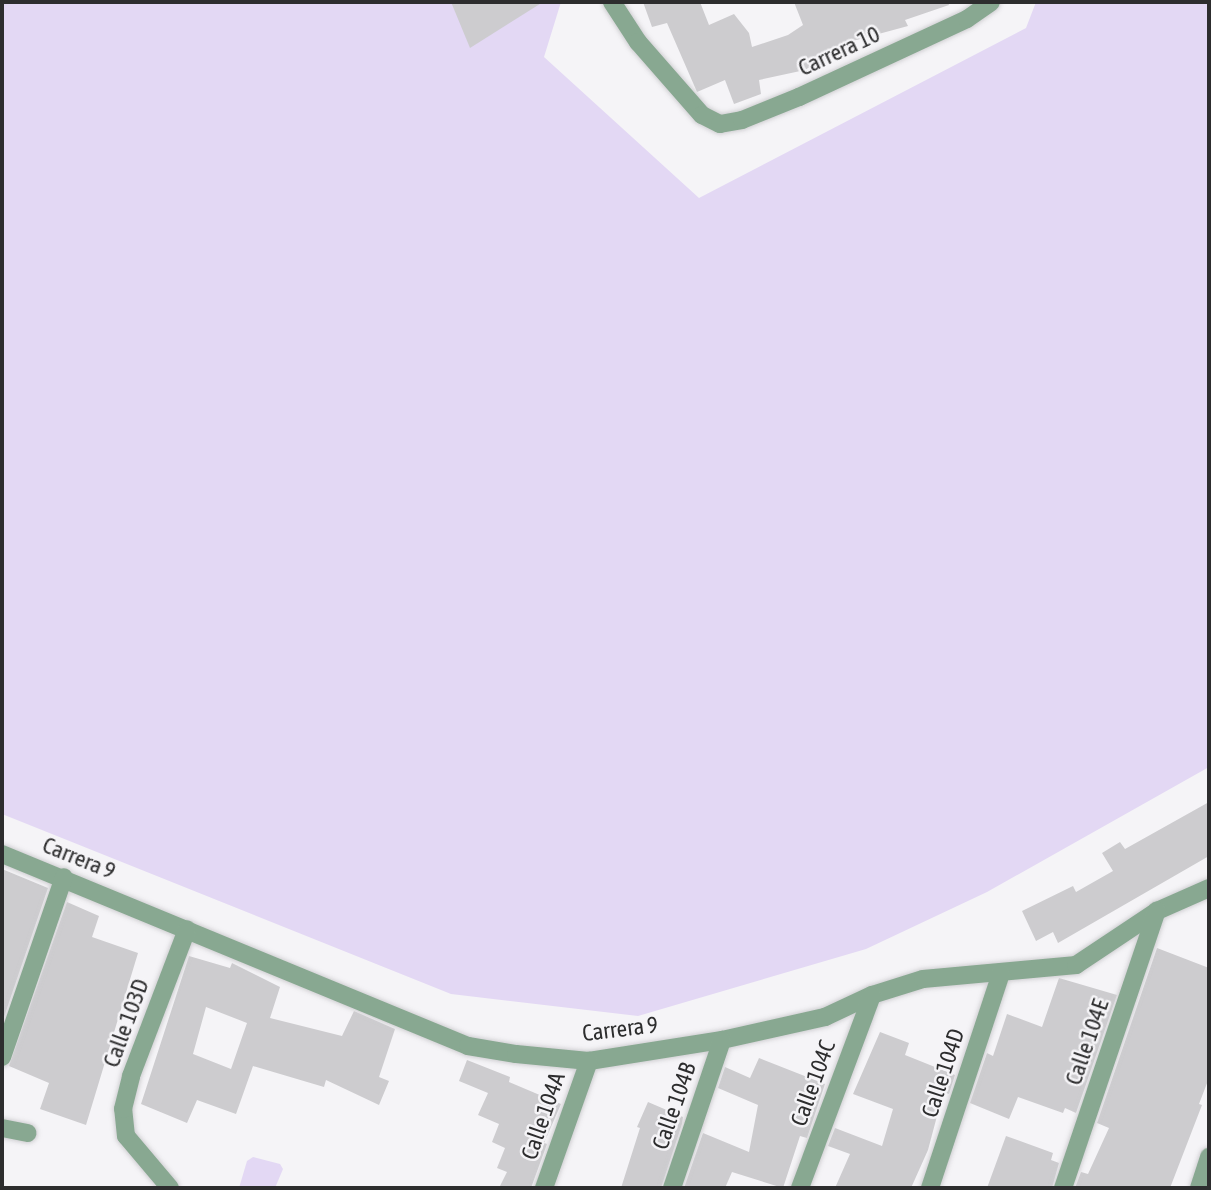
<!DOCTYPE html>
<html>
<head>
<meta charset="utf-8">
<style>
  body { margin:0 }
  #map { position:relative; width:1211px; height:1190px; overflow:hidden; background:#f5f4f7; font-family:"Asap Condensed",sans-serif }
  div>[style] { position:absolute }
  .green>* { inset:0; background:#e3d8f4 }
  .building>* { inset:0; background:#cdcccf }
  .roads { filter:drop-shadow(0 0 2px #d1d0d3) drop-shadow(0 0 2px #d1d0d3) }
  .minor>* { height:18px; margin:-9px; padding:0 9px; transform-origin:9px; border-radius:9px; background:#88a891 }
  span { translate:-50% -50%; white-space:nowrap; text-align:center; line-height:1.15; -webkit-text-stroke:5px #f5f4f7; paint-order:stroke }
  .street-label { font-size:23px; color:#2d2d2e }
  .frame { position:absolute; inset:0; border:4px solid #2d2d2e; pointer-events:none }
</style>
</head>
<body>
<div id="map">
  <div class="green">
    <div style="clip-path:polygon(2px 2px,561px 2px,544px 57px,699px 198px,1026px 28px,1036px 2px,1209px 2px,1209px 767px,987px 892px,866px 949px,638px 1016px,451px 994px,2px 814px)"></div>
    <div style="clip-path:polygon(253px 1157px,280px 1164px,283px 1169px,275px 1188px,239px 1188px,247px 1161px)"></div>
  </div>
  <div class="building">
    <div style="clip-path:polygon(451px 2px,543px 2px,470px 48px)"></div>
    <div style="clip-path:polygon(643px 2px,700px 2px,709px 25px,734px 14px,749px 33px,752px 47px,788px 35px,803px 25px,794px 2px,948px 2px,949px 5px,905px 20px,908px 26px,849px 42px,805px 70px,759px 80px,761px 94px,734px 104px,725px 80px,697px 92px,667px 23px,652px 27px)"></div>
    <div style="clip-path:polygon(1209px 802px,1209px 856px,1058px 943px,1053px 932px,1036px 941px,1022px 911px,1073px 886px,1076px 892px,1113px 871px,1102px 853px,1120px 842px,1125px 849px)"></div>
    <div style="clip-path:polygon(2px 869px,48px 888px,2px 1023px)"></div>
    <div style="clip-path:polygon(67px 902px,99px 916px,92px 937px,138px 953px,86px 1125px,40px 1109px,49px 1083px,9px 1066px)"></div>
    <div style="clip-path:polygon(1157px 948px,1209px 968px,1209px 1078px,1199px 1104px,1202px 1105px,1170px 1188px,1075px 1188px,1081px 1172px,1088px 1174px,1109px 1128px,1097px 1123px)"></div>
    <div style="clip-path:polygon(evenodd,189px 956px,230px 968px,232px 963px,280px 987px,270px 1018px,342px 1036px,354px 1011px,395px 1029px,379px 1077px,389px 1081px,379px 1105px,326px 1080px,324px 1087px,253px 1066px,236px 1114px,197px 1100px,187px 1123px,141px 1104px,189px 956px,206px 1007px,247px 1023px,231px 1069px,193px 1054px,206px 1007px)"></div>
    <div style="clip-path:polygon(1059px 978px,1117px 995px,1076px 1113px,1065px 1108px,1063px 1113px,1018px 1097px,1009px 1119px,970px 1103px,987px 1053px,993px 1056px,1007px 1014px,1042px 1027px)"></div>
    <div style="clip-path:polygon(880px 1032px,909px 1043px,905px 1055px,955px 1075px,949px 1094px,946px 1093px,941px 1101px,928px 1150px,911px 1188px,835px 1188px,850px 1154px,828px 1146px,835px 1128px,882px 1146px,893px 1109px,853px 1094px)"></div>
    <div style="clip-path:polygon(759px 1058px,825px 1084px,807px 1138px,800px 1136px,783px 1188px,732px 1172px,725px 1188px,684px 1188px,703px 1133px,749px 1152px,758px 1105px,718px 1088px,725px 1067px,750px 1078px)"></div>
    <div style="clip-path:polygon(467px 1060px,510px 1077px,509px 1082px,561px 1104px,544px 1143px,547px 1144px,531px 1188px,499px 1188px,507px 1172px,497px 1168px,505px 1148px,492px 1142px,499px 1124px,478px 1115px,488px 1093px,459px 1081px)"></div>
    <div style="clip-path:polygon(648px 1102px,683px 1117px,682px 1124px,661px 1188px,621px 1188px,640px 1128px,637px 1127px)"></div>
    <div style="clip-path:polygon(1006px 1136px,1053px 1153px,1051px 1160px,1059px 1163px,1052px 1188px,987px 1188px)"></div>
  </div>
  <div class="roads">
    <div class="minor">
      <div style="left:612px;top:2px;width:48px;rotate:57deg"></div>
      <div style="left:638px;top:42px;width:97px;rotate:48.8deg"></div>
      <div style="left:702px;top:115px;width:20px;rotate:27deg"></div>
      <div style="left:720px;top:124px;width:22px;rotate:-10deg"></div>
      <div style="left:742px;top:120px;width:61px;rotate:-22deg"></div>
      <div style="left:799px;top:97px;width:185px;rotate:-24.9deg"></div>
      <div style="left:967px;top:19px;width:29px;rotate:-35deg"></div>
      <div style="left:2px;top:854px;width:504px;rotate:22.39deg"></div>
      <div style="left:468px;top:1046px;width:49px;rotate:9.5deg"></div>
      <div style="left:516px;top:1054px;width:73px;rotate:5.5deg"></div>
      <div style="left:589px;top:1061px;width:135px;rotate:-9deg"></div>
      <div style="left:722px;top:1040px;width:106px;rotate:-12.6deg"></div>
      <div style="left:825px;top:1017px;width:52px;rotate:-25.1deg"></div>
      <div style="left:872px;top:995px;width:53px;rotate:-17.4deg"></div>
      <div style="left:923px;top:979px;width:154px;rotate:-5.2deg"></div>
      <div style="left:1076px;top:965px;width:97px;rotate:-33.7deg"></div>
      <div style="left:1157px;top:911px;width:57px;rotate:-23.9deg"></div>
      <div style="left:2px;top:1057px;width:190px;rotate:-71deg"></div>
      <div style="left:2px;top:1128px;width:26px;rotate:11deg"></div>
      <div style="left:170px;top:1188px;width:68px;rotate:-130.2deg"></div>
      <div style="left:126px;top:1136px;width:27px;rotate:-96deg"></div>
      <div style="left:123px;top:1109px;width:34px;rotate:-76deg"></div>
      <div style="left:131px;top:1076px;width:157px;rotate:-69.1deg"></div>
      <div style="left:544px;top:1188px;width:135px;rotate:-70.5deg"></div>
      <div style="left:672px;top:1188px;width:156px;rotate:-71.3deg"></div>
      <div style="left:800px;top:1188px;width:206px;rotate:-69.5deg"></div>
      <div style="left:930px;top:1188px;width:226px;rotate:-71.7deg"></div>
      <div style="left:1063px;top:1188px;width:293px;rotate:-71.3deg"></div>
      <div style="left:1199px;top:1188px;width:33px;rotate:-72deg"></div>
    </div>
  </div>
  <div class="street-label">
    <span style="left:839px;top:51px;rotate:-25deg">Carrera 10</span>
    <span style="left:79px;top:858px;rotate:22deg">Carrera 9</span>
    <span style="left:126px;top:1023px;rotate:-70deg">Calle 103D</span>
    <span style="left:620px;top:1029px;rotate:-7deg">Carrera 9</span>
    <span style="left:1087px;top:1042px;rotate:-71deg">Calle 104E</span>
    <span style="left:943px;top:1073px;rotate:-72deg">Calle 104D</span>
    <span style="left:813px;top:1083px;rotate:-70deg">Calle 104C</span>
    <span style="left:674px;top:1106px;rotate:-71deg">Calle 104B</span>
    <span style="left:543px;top:1116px;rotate:-71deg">Calle 104A</span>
  </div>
  <div class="frame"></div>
</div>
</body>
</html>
